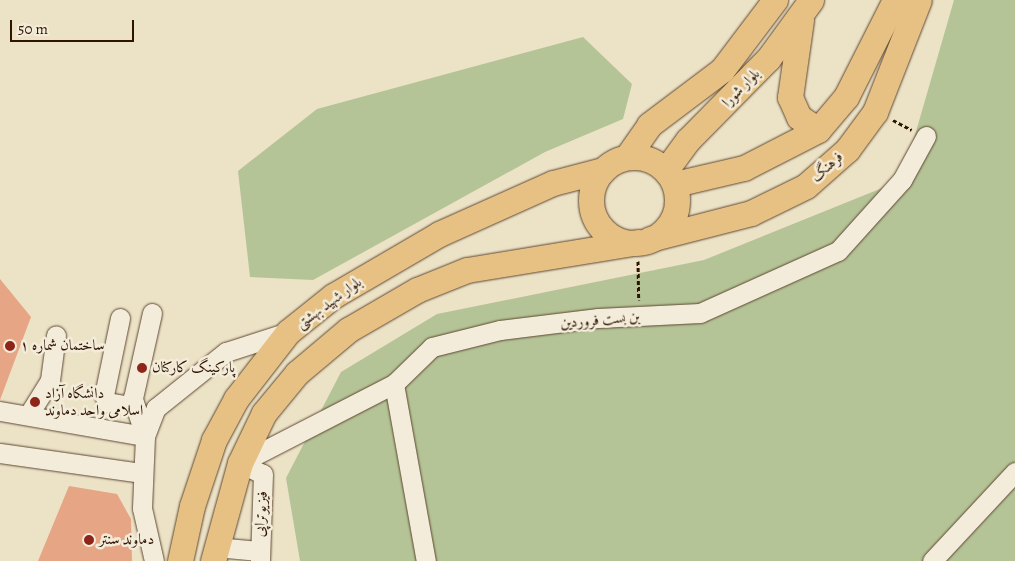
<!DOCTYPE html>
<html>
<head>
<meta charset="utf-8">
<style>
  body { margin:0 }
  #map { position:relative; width:1015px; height:561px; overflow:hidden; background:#ece2c6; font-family:Alegreya,Amiri,serif }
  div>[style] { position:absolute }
  .green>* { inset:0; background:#b5c497 }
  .building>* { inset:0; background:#e6a585 }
  .path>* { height:3px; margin-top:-1.5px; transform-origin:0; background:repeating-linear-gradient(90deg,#2f1500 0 4px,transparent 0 6.5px) }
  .roads { filter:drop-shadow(0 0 1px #5e4832) drop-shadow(0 0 1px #5e4832) }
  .minor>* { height:19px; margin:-9.5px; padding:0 9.5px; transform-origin:9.5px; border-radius:9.5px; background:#f3ecda }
  .major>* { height:25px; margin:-12.5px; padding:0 12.5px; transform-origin:12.5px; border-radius:12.5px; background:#e6c183 }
  .major>.ring { margin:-12.5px; padding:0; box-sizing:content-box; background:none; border:25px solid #e6c183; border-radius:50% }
  .dots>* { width:14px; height:14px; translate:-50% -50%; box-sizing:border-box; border:2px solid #f3ecda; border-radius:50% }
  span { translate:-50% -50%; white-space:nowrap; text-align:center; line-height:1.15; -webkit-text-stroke:5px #f3ecda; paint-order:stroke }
  .street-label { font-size:15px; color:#2f1500 }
  .poi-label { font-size:15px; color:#2f1500 }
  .left { translate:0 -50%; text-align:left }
  .scale { position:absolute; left:10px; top:20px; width:124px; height:22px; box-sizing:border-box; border:2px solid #2f1500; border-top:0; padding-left:6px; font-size:15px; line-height:18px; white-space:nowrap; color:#2f1500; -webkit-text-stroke:4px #f3ecda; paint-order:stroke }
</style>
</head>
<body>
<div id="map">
  <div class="green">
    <div style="clip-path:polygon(954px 0,1015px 0,1015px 561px,300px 561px,286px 478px,341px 372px,437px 314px,704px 260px,902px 180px)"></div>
    <div style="clip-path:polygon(583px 37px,632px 84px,623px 119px,545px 152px,313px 280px,250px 277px,238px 171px,317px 109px)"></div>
  </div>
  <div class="building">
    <div style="clip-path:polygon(0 279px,31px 317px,0 400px)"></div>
    <div style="clip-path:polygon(69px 486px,117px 494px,131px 519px,132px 561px,38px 561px)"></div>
  </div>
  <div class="path">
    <div style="left:893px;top:120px;width:21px;rotate:28deg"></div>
    <div style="left:638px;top:261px;width:39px;rotate:89deg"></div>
  </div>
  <div class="roads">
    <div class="minor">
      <div style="left:120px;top:318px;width:79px;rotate:101.7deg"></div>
      <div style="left:104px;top:395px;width:8px;rotate:67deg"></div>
      <div style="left:107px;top:402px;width:27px;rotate:10deg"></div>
      <div style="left:394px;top:384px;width:180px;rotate:79.8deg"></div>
      <div style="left:0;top:411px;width:147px;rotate:9.8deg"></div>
      <div style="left:29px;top:414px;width:40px;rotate:-58deg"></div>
      <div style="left:50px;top:380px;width:45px;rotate:-82.4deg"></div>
      <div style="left:145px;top:436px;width:40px;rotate:-108deg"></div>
      <div style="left:133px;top:398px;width:87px;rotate:-77.4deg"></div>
      <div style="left:0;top:453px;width:144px;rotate:8deg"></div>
      <div style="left:240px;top:463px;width:173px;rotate:-27.2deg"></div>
      <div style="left:394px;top:384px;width:53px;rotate:-44.2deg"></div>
      <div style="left:432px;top:347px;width:70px;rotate:-14deg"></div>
      <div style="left:500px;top:330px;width:99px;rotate:-7deg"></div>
      <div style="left:598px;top:318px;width:102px;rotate:-2.8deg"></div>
      <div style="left:700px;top:313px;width:151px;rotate:-24.2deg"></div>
      <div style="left:838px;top:251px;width:96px;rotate:-48deg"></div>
      <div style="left:902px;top:180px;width:50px;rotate:-61.4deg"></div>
      <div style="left:240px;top:463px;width:25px;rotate:26deg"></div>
      <div style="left:263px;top:474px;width:87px;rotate:92deg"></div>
      <div style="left:216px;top:547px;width:43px;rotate:5.3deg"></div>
      <div style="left:154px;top:561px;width:54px;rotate:-102.8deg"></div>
      <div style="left:142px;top:508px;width:72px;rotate:-87.6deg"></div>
      <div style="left:145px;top:436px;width:30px;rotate:-69deg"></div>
      <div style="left:156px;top:408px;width:90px;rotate:-38.7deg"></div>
      <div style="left:226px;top:352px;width:65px;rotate:-17.9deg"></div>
      <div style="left:932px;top:561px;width:122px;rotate:-47deg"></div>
    </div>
    <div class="major">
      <div style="left:801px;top:20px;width:78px;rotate:98.1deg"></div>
      <div style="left:790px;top:97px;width:22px;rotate:66deg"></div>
      <div style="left:799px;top:117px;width:23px;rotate:34deg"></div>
      <div style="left:627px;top:157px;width:39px;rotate:-55deg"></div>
      <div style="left:649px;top:125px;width:91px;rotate:-37deg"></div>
      <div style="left:722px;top:70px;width:88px;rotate:-52.9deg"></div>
      <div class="ring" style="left:591px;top:157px;width:61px;height:61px"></div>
      <div style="left:666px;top:170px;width:37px;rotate:-54deg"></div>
      <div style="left:688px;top:140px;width:114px;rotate:-45.4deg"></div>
      <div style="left:768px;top:59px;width:73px;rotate:-53.9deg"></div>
      <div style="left:675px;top:184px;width:71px;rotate:-13.1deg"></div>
      <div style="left:744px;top:168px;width:83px;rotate:-27.2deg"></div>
      <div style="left:818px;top:130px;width:43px;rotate:-49.7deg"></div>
      <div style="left:846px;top:97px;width:109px;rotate:-63.2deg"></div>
      <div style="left:650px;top:239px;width:104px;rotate:-14.4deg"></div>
      <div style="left:751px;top:213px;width:61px;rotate:-26.1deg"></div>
      <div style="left:806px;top:186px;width:55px;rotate:-41.3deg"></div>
      <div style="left:847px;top:150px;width:47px;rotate:-53.6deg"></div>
      <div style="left:875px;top:112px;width:120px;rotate:-68.6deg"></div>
      <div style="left:180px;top:561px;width:56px;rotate:-77.7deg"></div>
      <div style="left:192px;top:506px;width:70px;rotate:-71.6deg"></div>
      <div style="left:214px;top:440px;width:47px;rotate:-61.8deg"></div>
      <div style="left:236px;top:399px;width:85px;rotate:-52.2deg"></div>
      <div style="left:288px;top:332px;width:58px;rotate:-38.7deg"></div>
      <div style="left:333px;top:296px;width:123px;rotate:-30.3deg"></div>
      <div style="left:439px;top:234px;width:125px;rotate:-24.1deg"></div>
      <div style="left:553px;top:183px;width:52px;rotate:-14.6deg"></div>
      <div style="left:213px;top:561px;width:102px;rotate:-74.6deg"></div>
      <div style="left:240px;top:463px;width:55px;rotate:-64.4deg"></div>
      <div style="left:264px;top:413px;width:52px;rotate:-50.5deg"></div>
      <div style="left:297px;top:373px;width:67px;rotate:-40.1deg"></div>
      <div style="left:348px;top:330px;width:80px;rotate:-30.1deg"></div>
      <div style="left:417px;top:290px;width:54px;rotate:-21.8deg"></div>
      <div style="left:467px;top:270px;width:173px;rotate:-9.3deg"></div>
    </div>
  </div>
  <div class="dots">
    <div style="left:10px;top:346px;background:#8f2418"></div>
    <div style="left:142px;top:368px;background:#8f2418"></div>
    <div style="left:35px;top:402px;background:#8f2418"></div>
    <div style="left:89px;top:540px;background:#8f2418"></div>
  </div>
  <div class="street-label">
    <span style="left:741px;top:88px;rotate:-46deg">بلوار شورا</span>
    <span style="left:827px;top:167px;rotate:-42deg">فرهنگ</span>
    <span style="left:329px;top:303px;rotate:-36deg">بلوار شهید بهشتی</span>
    <span style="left:600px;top:320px;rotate:-5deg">بن بست فروردین</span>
    <span style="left:261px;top:514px;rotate:-86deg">فیزیوتراپی</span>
  </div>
  <div class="poi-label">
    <span class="left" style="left:20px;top:346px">ساختمان شماره ۱</span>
    <span class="left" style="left:152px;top:368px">پارکینگ کارکنان</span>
    <span class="left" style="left:45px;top:402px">دانشگاه آزاد<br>اسلامی واحد دماوند</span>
    <span class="left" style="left:99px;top:540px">دماوند سنتر</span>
  </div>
  <div class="scale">50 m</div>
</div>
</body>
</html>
